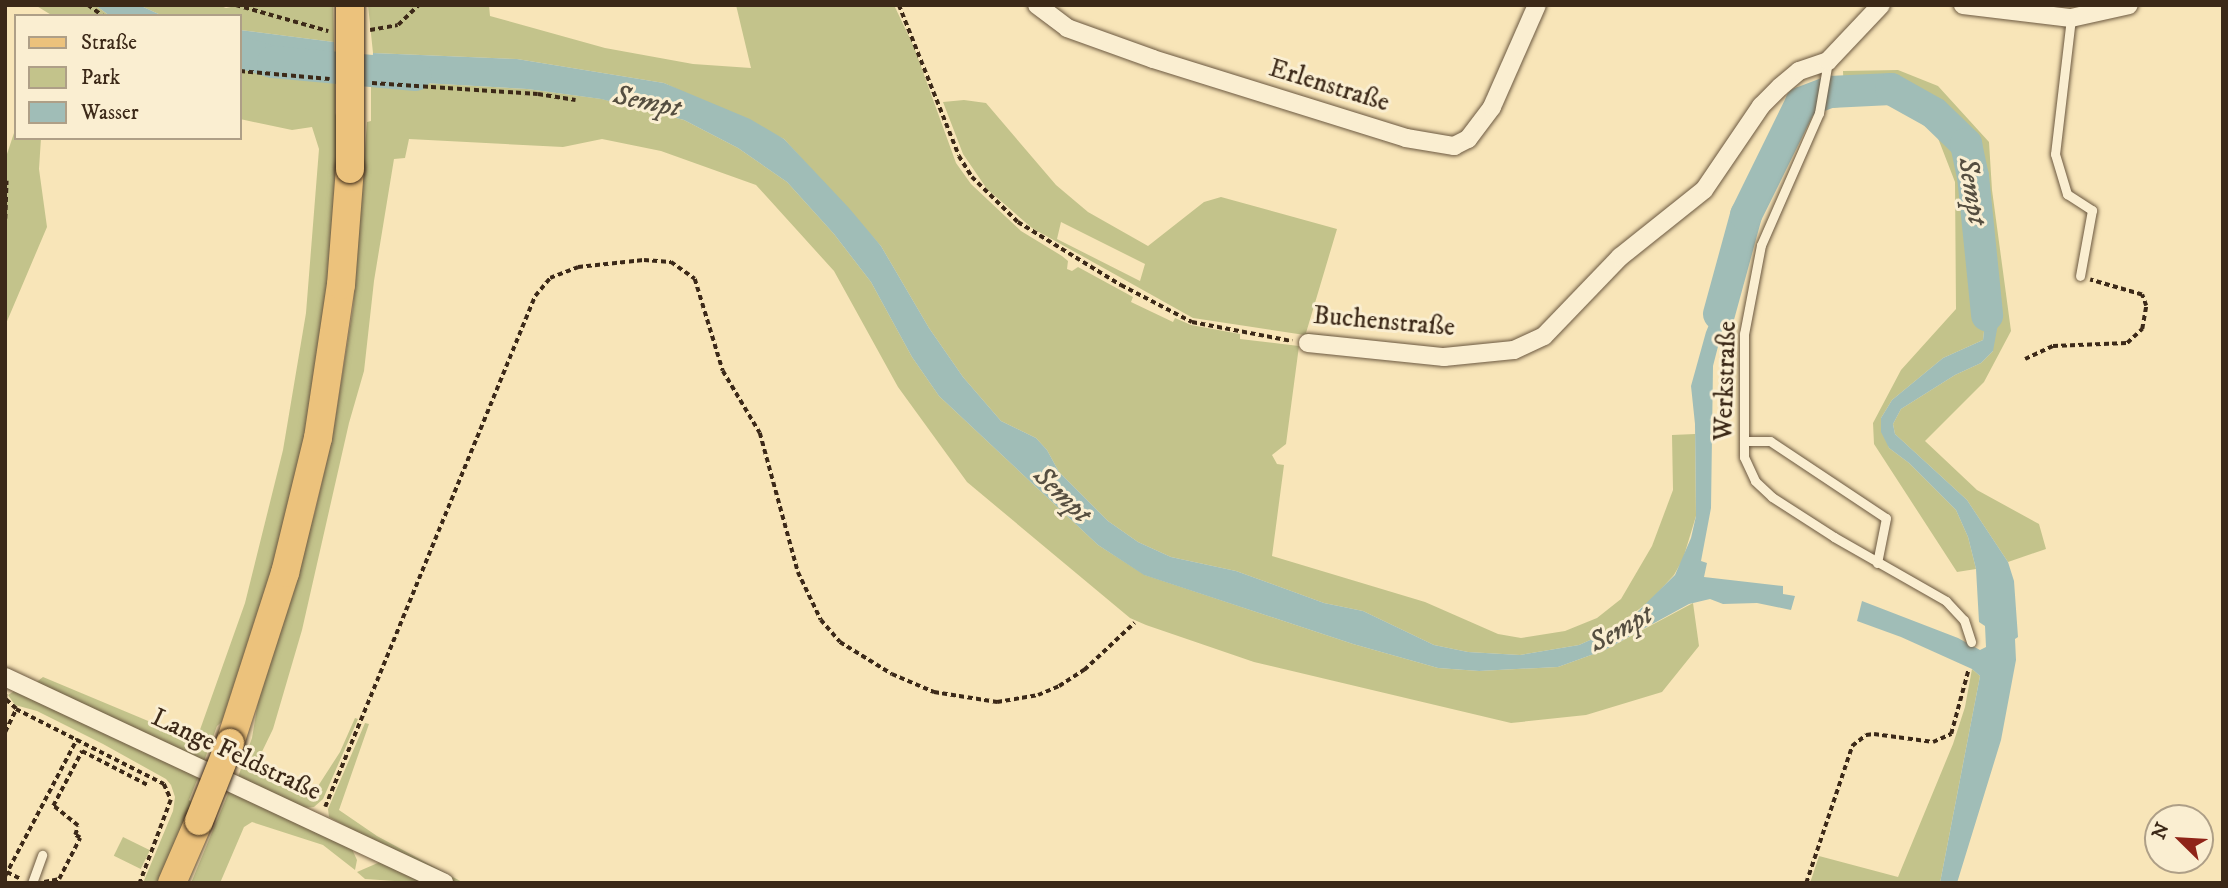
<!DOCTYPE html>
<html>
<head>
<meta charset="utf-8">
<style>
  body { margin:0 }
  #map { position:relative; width:2228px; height:888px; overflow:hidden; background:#f8e5b8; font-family:"IM FELL DW Pica",serif }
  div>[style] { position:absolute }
  .green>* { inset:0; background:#c3c38b; transform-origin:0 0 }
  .water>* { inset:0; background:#a0bdb7 }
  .river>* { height:32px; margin:-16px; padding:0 16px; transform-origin:16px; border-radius:16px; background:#a0bdb7 }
  .path>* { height:3.5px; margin-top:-1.75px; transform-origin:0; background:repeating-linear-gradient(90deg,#3c2918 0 5px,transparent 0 8.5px) }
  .roads { filter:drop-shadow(0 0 2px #6b5840) drop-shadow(0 0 2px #6b5840) }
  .service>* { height:9px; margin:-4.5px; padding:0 4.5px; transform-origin:4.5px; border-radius:4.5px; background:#faeed1 }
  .minor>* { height:18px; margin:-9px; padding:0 9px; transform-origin:9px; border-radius:9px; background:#faeed1 }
  .primary>* { height:28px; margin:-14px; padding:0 14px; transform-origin:14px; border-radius:14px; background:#ecc27c }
  .bridges { filter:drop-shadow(0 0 2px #3c2918) drop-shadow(0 0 2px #3c2918) }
  .primary-bridge>* { height:28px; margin:-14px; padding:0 14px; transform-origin:14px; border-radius:14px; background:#ecc27c }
  span { translate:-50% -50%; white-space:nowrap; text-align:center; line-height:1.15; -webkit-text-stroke:6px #faeed1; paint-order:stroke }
  .street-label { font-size:26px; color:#3c2918 }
  .water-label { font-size:28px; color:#554e40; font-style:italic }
  .frame { position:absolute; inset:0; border:7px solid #3c2918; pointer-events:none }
  .legend { position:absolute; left:14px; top:14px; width:228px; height:126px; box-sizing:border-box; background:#faeed1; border:2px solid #ae9f87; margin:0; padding:9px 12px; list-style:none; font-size:21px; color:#3c2918 }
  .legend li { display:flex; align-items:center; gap:14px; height:35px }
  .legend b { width:35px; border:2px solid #ae9f87 }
  .north { position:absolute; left:2144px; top:804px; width:70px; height:70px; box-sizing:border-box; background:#faeed1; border:2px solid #ae9f87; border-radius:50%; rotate:294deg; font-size:19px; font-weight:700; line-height:28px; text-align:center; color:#3c2918 }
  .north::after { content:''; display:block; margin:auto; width:24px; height:32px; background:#8f2418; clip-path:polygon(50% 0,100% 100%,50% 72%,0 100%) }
</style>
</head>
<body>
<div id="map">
  <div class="green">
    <div style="clip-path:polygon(35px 5px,95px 5px,110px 16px,53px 16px)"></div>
    <div style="clip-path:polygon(139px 5px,218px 5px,226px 8px,241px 5px,333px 5px,334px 42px,240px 30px,240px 16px,163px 16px)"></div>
    <div style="clip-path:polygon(368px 5px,489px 5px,490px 16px,605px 48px,693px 64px,751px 68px,736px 5px,894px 5px,914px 47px,956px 163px,971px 184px,1021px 231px,1062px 256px,1068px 261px,1067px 269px,1072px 271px,1078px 267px,1133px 297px,1131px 302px,1173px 322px,1175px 318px,1191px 325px,1240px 334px,1240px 339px,1299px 346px,1286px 444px,1272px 455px,1277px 464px,1284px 465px,1272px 556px,1425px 602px,1498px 634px,1521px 638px,1565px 631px,1597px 618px,1621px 599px,1652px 546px,1673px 490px,1672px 435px,1695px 434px,1696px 516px,1683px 559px,1674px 575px,1650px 601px,1608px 632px,1579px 645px,1520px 655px,1468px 652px,1434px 645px,1363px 611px,1324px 603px,1236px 571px,1171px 557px,1138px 542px,1108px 521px,1059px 472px,1047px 450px,1036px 438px,1001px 421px,963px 377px,929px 328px,881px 246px,784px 139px,664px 83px,517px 59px,373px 53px)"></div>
    <div style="clip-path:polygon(240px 68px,335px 74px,335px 113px,339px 124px,323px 344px,290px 510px,225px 719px,217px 726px,204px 761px,34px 684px,43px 677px,196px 741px,245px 603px,283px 450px,306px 313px,319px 149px,312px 127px,292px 130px,240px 119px)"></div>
    <div style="clip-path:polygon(1898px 70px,1938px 86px,1989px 142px,1992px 190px,2011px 331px,1984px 382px,1925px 441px,1977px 490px,2039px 524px,2046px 549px,2008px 562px,1967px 500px,1895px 434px,1893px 424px,1901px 409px,1955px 375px,1981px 363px,1993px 351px,1978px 276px,1985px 322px,1983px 340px,1943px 358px,1892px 400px,1881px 418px,1889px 448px,1909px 463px,1956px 510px,1968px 537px,1976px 569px,1957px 572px,1874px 444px,1873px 423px,1901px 370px,1956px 309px,1955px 182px,1936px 133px,1900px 106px,1871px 102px,1833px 108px,1844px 97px,1843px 71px)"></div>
    <div style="clip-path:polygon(371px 80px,527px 89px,602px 99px,684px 120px,738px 148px,787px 182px,834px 234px,871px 282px,912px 357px,939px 396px,1098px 545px,1145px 575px,1353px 644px,1438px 668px,1479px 671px,1558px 667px,1605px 650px,1693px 603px,1699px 646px,1662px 692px,1586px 715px,1511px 723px,1254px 662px,1146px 625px,1130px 618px,967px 482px,898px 387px,834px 271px,756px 185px,661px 151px,602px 139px,563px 147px,409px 139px,405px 158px,394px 159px,374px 281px,364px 371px,349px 423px,302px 630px,273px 729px,257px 762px,262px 775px,300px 795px,311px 797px,340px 752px,355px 718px,358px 719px,323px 799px,314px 807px,304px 808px,238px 777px,252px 738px,258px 702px,315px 512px,332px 439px,353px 308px,367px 122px,371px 121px)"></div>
    <div style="clip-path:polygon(evenodd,964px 100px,986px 103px,1056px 185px,1088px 212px,1148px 246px,1204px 202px,1221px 197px,1337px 229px,1306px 333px,1332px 336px,1331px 339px,1193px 318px,1032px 228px,987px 189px,963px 154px,943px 102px,964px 100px,1061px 222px,1145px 264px,1140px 281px,1057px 239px,1061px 222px)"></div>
    <div style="clip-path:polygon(16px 127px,16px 138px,41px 138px,39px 169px,47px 227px,5px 326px,5px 160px)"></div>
    <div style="clip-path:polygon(1972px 669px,1980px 676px,1940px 883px,1810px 883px,1819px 856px,1898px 877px,1953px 744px,1965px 707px)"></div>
    <div style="clip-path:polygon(16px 690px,199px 775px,189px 800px,193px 803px,158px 883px,143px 883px,173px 811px,175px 797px,171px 785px,166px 779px,103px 744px,37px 711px,15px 705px,8px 695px)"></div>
    <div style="clip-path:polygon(365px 723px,369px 724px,339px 810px,377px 836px,464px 883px,454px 883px,417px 866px,329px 817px,328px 809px)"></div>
    <div style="clip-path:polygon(230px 789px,351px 847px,357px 860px,355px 870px,323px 845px,252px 822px,244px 827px,220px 883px,191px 883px)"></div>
    <div style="left:123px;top:837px;width:30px;height:21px;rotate:26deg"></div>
    <div style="clip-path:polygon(380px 862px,424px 883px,365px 879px,357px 872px)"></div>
  </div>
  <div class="water">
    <div style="clip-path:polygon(95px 5px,139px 5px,163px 16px,110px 16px)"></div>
    <div style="clip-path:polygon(240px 30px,334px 42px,335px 74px,240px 68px)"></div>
    <div style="clip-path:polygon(373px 53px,517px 59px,664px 83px,750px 119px,784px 139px,849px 208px,881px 246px,929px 328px,963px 377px,1001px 421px,1036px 438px,1047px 450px,1059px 472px,1108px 521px,1138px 542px,1171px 557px,1236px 571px,1324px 603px,1363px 611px,1434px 645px,1468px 652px,1520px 655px,1579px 645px,1608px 632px,1634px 615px,1675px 575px,1691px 538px,1696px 516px,1695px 424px,1691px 386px,1706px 332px,1730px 274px,1732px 292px,1713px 366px,1711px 508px,1701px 561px,1707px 563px,1704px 577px,1783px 586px,1783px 594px,1795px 596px,1791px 610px,1757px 603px,1723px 604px,1710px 599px,1689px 604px,1605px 650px,1558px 667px,1479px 671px,1438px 668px,1353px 644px,1144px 575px,1098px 545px,939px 396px,912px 357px,871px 282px,834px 234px,787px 182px,738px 148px,684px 120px,601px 99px,527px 89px,371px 80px)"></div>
    <div style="clip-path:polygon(1988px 273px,1998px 324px,1993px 351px,1981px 363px,1955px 375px,1901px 409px,1893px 424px,1895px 434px,1967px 500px,2008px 562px,2014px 581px,2018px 637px,2015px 639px,2016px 660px,2001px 740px,1957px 883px,1940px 883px,1980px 676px,1972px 669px,1901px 637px,1857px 621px,1862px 601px,1958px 638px,1980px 650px,1986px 647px,1985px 626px,1979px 622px,1976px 569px,1968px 537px,1956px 510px,1909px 463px,1889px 448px,1881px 432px,1881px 418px,1892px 400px,1943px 358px,1983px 340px,1985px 322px,1978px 276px)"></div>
  </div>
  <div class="river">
    <div style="left:240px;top:52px;width:34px;rotate:17deg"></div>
    <div style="left:273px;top:62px;width:143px;rotate:5.2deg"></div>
    <div style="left:1719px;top:314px;width:103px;rotate:-74.7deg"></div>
    <div style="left:1746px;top:215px;width:125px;rotate:-63.8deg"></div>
    <div style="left:1801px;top:103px;width:31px;rotate:-21deg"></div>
    <div style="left:1830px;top:92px;width:61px;rotate:-2.8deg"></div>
    <div style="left:1891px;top:89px;width:49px;rotate:29.2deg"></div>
    <div style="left:1934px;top:113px;width:45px;rotate:44.1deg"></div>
    <div style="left:1966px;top:144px;width:33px;rotate:78deg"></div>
    <div style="left:1973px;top:176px;width:140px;rotate:84.2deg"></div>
  </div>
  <div class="path">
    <div style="left:88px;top:5px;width:19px;rotate:36deg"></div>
    <div style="left:236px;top:5px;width:96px;rotate:15.8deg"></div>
    <div style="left:899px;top:5px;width:162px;rotate:68.3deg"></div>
    <div style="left:959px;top:156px;width:25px;rotate:58deg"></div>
    <div style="left:972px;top:177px;width:64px;rotate:44.4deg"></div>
    <div style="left:1018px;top:222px;width:121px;rotate:31.5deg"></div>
    <div style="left:1121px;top:285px;width:80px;rotate:27.5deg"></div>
    <div style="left:1192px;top:322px;width:102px;rotate:10.8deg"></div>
    <div style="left:370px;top:30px;width:28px;rotate:-10deg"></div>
    <div style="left:398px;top:25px;width:29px;rotate:-44deg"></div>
    <div style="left:240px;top:71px;width:90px;rotate:5.1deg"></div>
    <div style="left:372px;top:83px;width:166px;rotate:3.8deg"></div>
    <div style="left:538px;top:94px;width:38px;rotate:9deg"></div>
    <div style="left:5px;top:219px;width:38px;rotate:-88deg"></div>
    <div style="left:2025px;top:359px;width:31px;rotate:-25deg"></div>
    <div style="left:2053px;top:346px;width:74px;rotate:-2.3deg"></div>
    <div style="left:2127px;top:343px;width:21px;rotate:-43deg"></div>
    <div style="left:2142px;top:329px;width:23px;rotate:-80deg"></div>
    <div style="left:2146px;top:306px;width:12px;rotate:-110deg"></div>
    <div style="left:2142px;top:295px;width:54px;rotate:-163.9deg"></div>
    <div style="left:16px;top:709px;width:166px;rotate:26.9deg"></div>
    <div style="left:164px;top:784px;width:17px;rotate:66deg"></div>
    <div style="left:171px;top:800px;width:89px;rotate:110.5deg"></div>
    <div style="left:5px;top:732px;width:25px;rotate:-64deg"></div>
    <div style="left:16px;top:709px;width:15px;rotate:-138deg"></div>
    <div style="left:5px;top:699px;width:5px;rotate:-90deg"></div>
    <div style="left:325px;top:807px;width:552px;rotate:-67.66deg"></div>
    <div style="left:535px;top:296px;width:23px;rotate:-50deg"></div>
    <div style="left:550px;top:278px;width:30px;rotate:-21deg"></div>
    <div style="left:578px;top:267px;width:66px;rotate:-6.1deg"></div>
    <div style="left:644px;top:260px;width:27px;rotate:4deg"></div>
    <div style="left:671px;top:262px;width:29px;rotate:35deg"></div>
    <div style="left:695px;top:279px;width:96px;rotate:73.1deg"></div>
    <div style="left:723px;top:371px;width:72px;rotate:59.2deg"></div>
    <div style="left:760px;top:433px;width:144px;rotate:74.7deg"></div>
    <div style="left:798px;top:572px;width:53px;rotate:64.4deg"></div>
    <div style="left:821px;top:620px;width:29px;rotate:49deg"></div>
    <div style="left:840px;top:642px;width:61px;rotate:31.6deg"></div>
    <div style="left:892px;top:674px;width:46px;rotate:23.2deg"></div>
    <div style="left:934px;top:692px;width:64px;rotate:9deg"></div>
    <div style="left:997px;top:702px;width:42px;rotate:-9.7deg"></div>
    <div style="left:1038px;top:695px;width:23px;rotate:-23deg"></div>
    <div style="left:1059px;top:686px;width:30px;rotate:-33deg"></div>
    <div style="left:1084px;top:670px;width:69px;rotate:-43.2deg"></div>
    <div style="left:7px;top:872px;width:16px;rotate:27deg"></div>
    <div style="left:5px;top:876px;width:155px;rotate:-62.3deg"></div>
    <div style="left:44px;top:882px;width:15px;rotate:-11deg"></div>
    <div style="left:59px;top:879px;width:46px;rotate:-62.9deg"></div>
    <div style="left:80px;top:838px;width:6px;rotate:-149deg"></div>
    <div style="left:75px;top:835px;width:9px;rotate:-72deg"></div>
    <div style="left:78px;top:826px;width:32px;rotate:-141deg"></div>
    <div style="left:53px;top:806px;width:62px;rotate:-62.2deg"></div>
    <div style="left:82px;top:751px;width:74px;rotate:27.3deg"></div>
    <div style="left:1806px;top:883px;width:145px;rotate:-71.4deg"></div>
    <div style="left:1852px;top:746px;width:18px;rotate:-38deg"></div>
    <div style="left:1866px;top:735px;width:8px;rotate:-7deg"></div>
    <div style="left:1874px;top:734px;width:60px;rotate:7.7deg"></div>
    <div style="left:1933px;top:742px;width:20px;rotate:-24deg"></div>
    <div style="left:1951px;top:734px;width:65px;rotate:-74.9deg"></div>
  </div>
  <div class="roads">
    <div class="service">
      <div style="left:2071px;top:18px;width:137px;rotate:96.7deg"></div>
      <div style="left:2055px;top:154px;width:42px;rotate:73.3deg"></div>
      <div style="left:2067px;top:194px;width:30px;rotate:33deg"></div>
      <div style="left:2092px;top:210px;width:67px;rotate:100.3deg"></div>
      <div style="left:1828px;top:61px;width:53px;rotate:99.8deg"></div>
      <div style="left:1819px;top:113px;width:144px;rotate:113.7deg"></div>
      <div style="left:1761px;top:245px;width:91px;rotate:100.8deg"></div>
      <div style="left:1744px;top:334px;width:123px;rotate:90deg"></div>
      <div style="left:1744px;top:457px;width:26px;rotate:65deg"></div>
      <div style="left:1755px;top:481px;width:23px;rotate:43deg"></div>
      <div style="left:1772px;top:497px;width:74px;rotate:32.8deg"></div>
      <div style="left:1834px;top:537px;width:129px;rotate:29.7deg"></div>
      <div style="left:1946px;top:601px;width:26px;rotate:47deg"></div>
      <div style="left:1964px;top:620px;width:23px;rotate:72deg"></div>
      <div style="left:1744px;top:441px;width:26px"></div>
      <div style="left:1770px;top:441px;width:139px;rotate:33.6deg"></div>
      <div style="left:1886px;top:518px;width:46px;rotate:101.3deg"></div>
      <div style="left:32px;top:883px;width:30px;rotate:-70deg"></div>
    </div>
    <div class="minor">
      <div style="left:1037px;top:5px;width:38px;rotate:37deg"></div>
      <div style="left:1067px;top:28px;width:91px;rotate:19.8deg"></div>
      <div style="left:1153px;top:59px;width:265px;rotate:17.3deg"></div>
      <div style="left:1406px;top:138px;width:49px;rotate:9.5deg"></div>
      <div style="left:1454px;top:146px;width:16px;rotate:-27deg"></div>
      <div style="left:1468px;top:139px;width:40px;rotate:-53deg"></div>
      <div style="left:1492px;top:107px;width:111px;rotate:-66.2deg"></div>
      <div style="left:1963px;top:5px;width:109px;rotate:6.9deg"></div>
      <div style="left:2071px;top:18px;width:59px;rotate:-12.6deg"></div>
      <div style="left:1308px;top:343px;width:137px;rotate:5.9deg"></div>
      <div style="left:1444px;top:357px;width:70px;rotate:-5.7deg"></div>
      <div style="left:1514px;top:350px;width:33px;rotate:-25deg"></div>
      <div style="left:1544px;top:336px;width:110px;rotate:-46.1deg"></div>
      <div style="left:1620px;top:257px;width:107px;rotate:-38.6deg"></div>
      <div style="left:1704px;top:190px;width:102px;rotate:-55.8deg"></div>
      <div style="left:1761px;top:106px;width:27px;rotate:-45deg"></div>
      <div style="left:1780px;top:87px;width:25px;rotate:-40deg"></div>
      <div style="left:1799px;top:71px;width:31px;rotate:-19deg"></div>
      <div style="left:1828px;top:61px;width:77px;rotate:-46.6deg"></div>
      <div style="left:5px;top:677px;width:485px;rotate:25.1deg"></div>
    </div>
    <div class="primary">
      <div style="left:230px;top:743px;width:179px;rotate:-72.1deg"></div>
      <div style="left:285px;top:573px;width:139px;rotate:-76.3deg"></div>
      <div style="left:318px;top:438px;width:155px;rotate:-81.5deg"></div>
      <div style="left:341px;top:285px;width:116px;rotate:-85.6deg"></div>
      <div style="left:172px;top:883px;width:68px;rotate:-66.5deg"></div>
    </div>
  </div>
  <div class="bridges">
    <div class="primary-bridge">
      <div style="left:350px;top:169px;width:164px;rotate:-90deg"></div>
      <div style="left:199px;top:821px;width:84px;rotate:-68.3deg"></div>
    </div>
  </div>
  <div class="street-label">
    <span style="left:1329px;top:86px;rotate:17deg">Erlenstraße</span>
    <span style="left:1384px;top:322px;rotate:5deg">Buchenstraße</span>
    <span style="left:1726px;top:381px;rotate:-88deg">Werkstraße</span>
    <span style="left:236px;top:755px;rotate:25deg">Lange Feldstraße</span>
  </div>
  <div class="water-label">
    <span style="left:647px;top:102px;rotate:12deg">Sempt</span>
    <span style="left:1972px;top:191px;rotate:81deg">Sempt</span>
    <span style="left:1062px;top:495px;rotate:44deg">Sempt</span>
    <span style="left:1621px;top:629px;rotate:-29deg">Sempt</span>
  </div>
  <div class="frame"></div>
  <ul class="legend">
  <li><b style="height:9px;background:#ecc27c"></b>Straße</li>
  <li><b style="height:19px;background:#c3c38b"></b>Park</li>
  <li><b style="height:19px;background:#a0bdb7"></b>Wasser</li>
  </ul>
  <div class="north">N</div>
</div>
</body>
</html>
